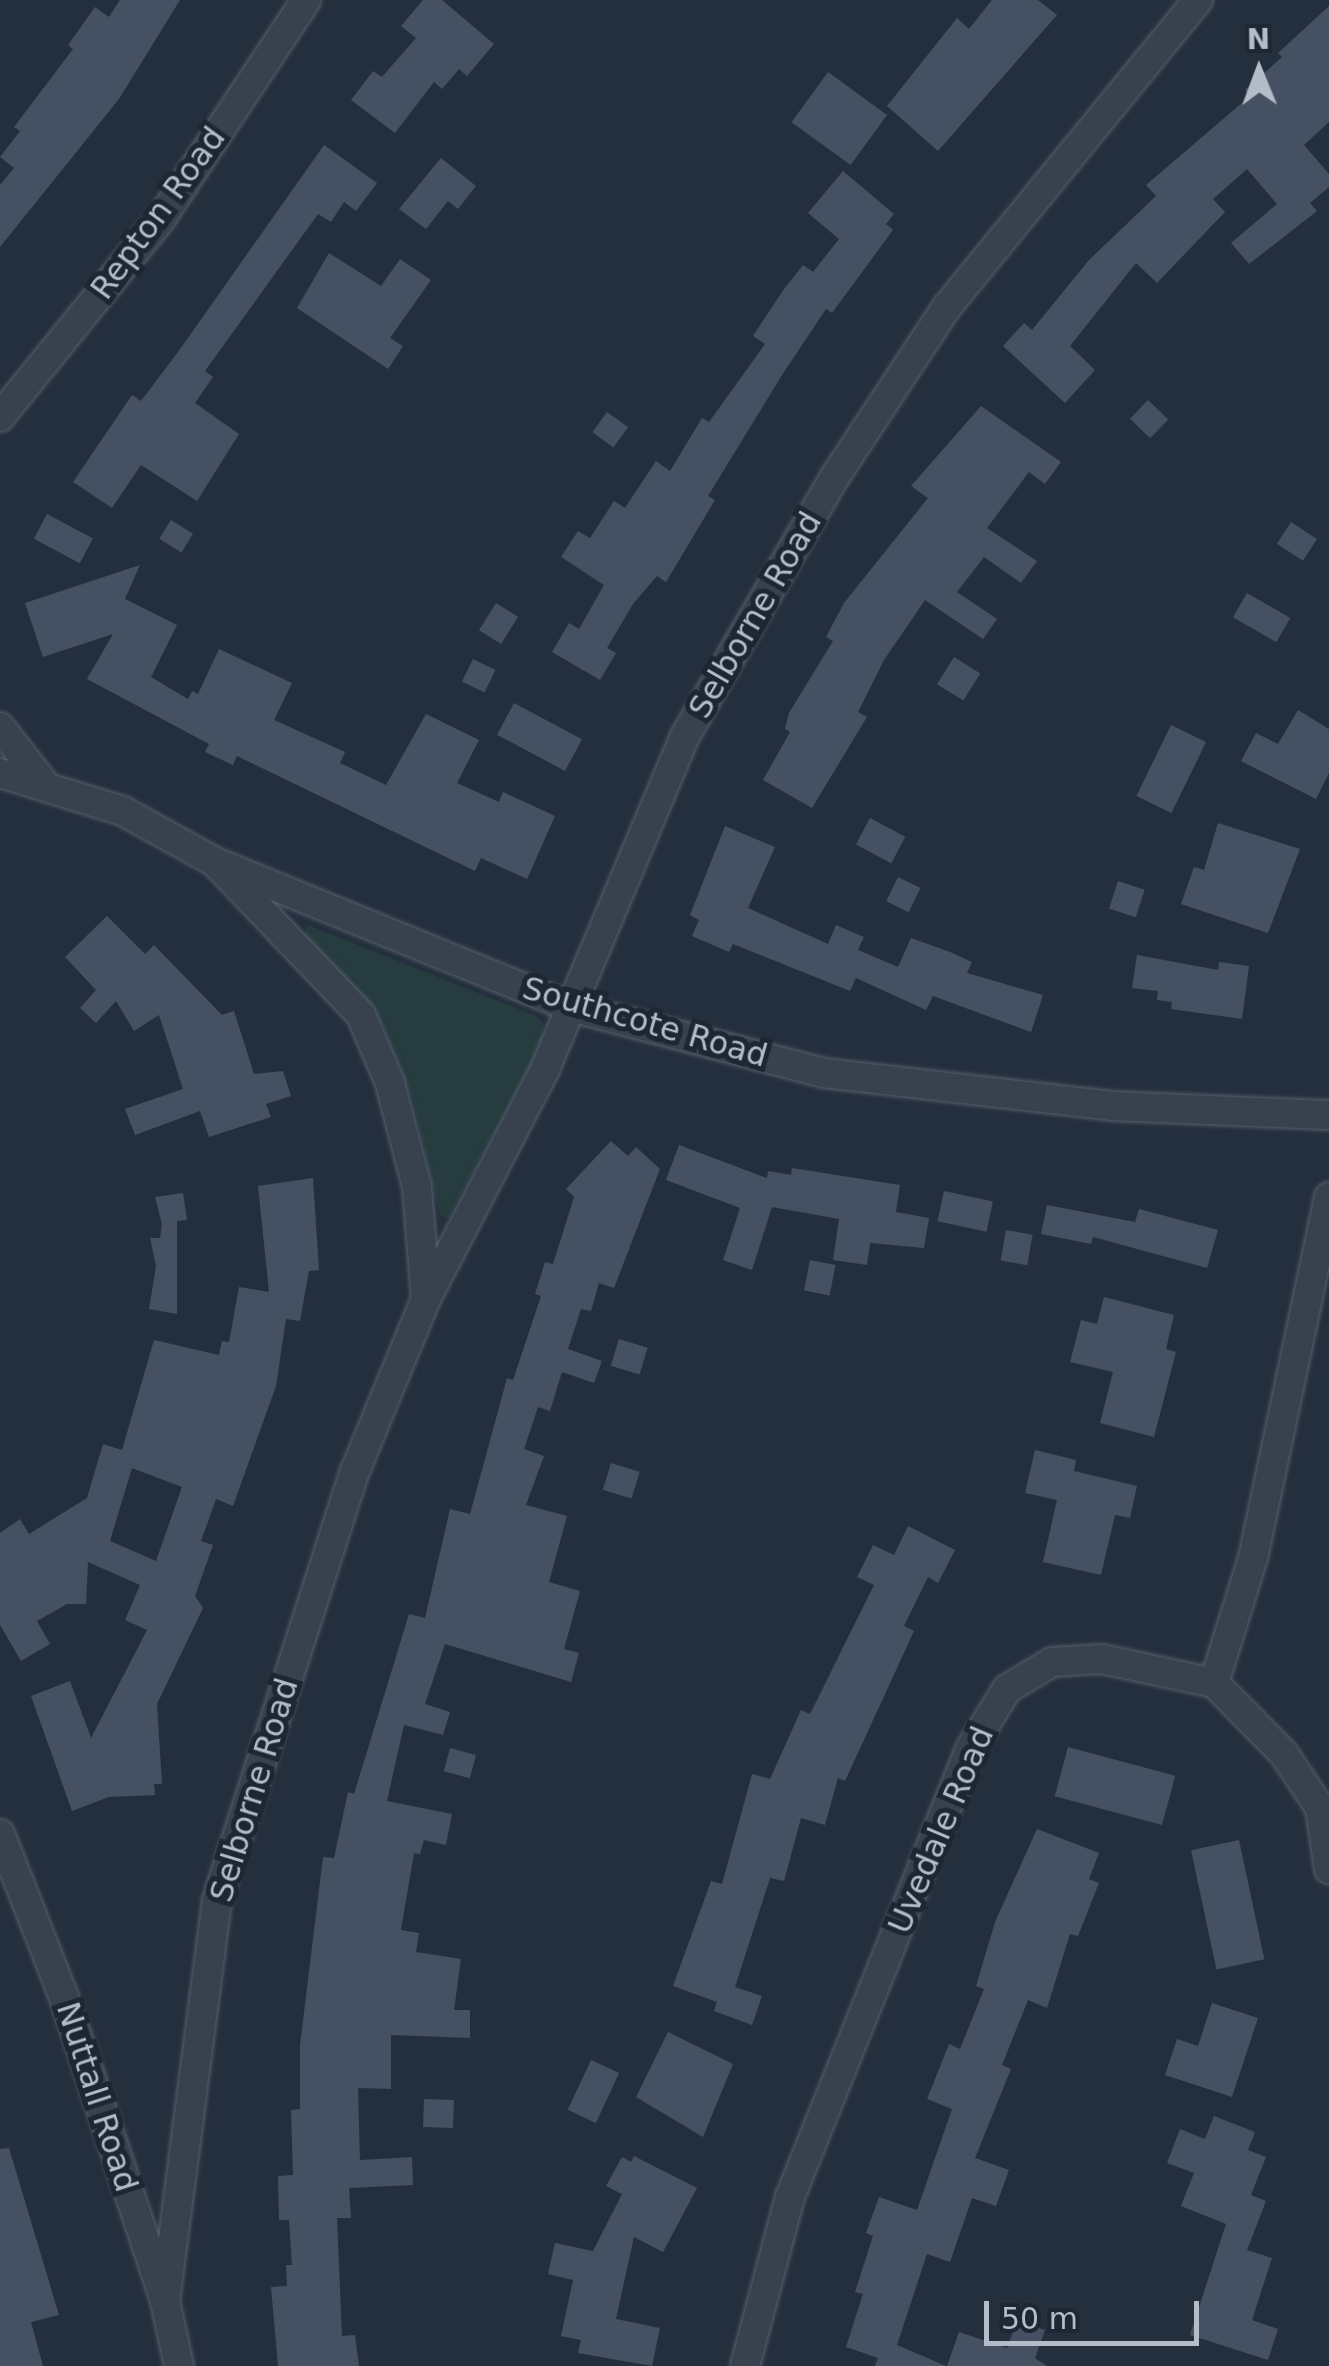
<!DOCTYPE html>
<html>
<head>
<meta charset="utf-8">
<style>
  body { margin:0 }
  #map { position:relative; width:1329px; height:2366px; overflow:hidden; background:#242f3e; font-family:"DejaVu Sans",sans-serif }
  div>[style] { position:absolute }
  .green>* { inset:0; background:#263c3f }
  .building>* { inset:0; background:#455162; transform-origin:0 0 }
  .roads { filter:drop-shadow(0 0 2px #565f6c) drop-shadow(0 0 2px #565f6c) }
  .minor>* { height:28px; margin:-14px; padding:0 14px; transform-origin:14px; border-radius:14px; background:#38414e }
  span { translate:-50% -50%; white-space:nowrap; text-align:center; line-height:1.15; -webkit-text-stroke:10px #1d2633; paint-order:stroke }
  .street-label { font-size:32px; color:#b4bcc9 }
  .north { position:absolute; left:1209px; top:20px; width:100px; height:100px; -webkit-text-stroke:8px #1d2633; paint-order:stroke; rotate:359deg; font-size:28px; font-weight:700; line-height:40px; text-align:center; color:#b4bcc9 }
  .north::after { content:''; display:block; margin:auto; width:35px; height:45px; background:#b4bcc9; clip-path:polygon(50% 0,100% 100%,50% 72%,0 100%) }
  .scale { position:absolute; left:984px; top:2301px; width:215px; height:45px; box-sizing:border-box; border:5px solid #b4bcc9; border-top:0; padding-left:12px; font-size:30px; line-height:35px; white-space:nowrap; color:#b4bcc9; -webkit-text-stroke:8px #1d2633; paint-order:stroke }
</style>
</head>
<body>
<div id="map">
  <div class="green">
    <div style="clip-path:polygon(308px 925px,536px 1016px,544px 1025px,542px 1046px,448px 1219px,440px 1215px,412px 1099px,383px 1024px,304px 934px)"></div>
  </div>
  <div class="building">
    <div style="clip-path:polygon(120px 0,180px 0,119px 99px,0 247px,0 185px,14px 168px,0 157px,20px 131px,14px 127px,73px 49px,68px 45px,95px 7px,109px 17px)"></div>
    <div style="clip-path:polygon(423px 0,442px 0,494px 44px,467px 76px,459px 69px,442px 89px,434px 82px,395px 133px,351px 100px,373px 71px,382px 77px,416px 38px,401px 26px)"></div>
    <div style="clip-path:polygon(992px 0,1038px 0,1057px 15px,938px 151px,887px 106px,957px 18px,969px 29px)"></div>
    <div style="clip-path:polygon(1329px 6px,1329px 122px,1304px 145px,1329px 174px,1329px 187px,1310px 203px,1317px 211px,1249px 264px,1231px 243px,1277px 204px,1247px 169px,1213px 199px,1225px 212px,1157px 283px,1136px 263px,1070px 346px,1095px 370px,1065px 403px,1003px 346px,1024px 323px,1032px 330px,1089px 260px,1156px 196px,1146px 185px,1250px 96px,1245px 90px,1282px 57px,1278px 53px)"></div>
    <div style="left:828px;top:72px;width:73px;height:62px;rotate:36deg"></div>
    <div style="clip-path:polygon(324px 145px,377px 183px,356px 211px,344px 202px,331px 222px,318px 214px,205px 371px,213px 377px,195px 403px,239px 434px,197px 501px,141px 465px,112px 508px,73px 482px,132px 395px,141px 401px,178px 352px)"></div>
    <div style="clip-path:polygon(441px 158px,476px 186px,458px 209px,448px 201px,426px 229px,399px 209px)"></div>
    <div style="clip-path:polygon(843px 171px,894px 214px,886px 224px,893px 230px,832px 313px,826px 309px,782px 375px,708px 496px,715px 500px,666px 582px,657px 576px,633px 604px,607px 648px,616px 653px,600px 680px,552px 652px,569px 623px,579px 629px,604px 585px,561px 557px,578px 531px,590px 538px,614px 501px,625px 508px,656px 461px,670px 471px,702px 418px,709px 422px,765px 344px,753px 336px,784px 289px,803px 265px,813px 272px,839px 239px,808px 213px)"></div>
    <div style="clip-path:polygon(329px 253px,381px 286px,400px 259px,431px 280px,390px 338px,403px 346px,388px 369px,297px 308px)"></div>
    <div style="left:1148px;top:400px;width:28px;height:26px;rotate:44deg"></div>
    <div style="clip-path:polygon(981px 406px,1061px 462px,1045px 484px,1029px 472px,987px 528px,1037px 561px,1021px 583px,984px 557px,957px 592px,997px 619px,983px 639px,925px 600px,884px 660px,858px 712px,867px 717px,812px 808px,763px 780px,790px 732px,785px 729px,789px 713px,833px 641px,826px 637px,844px 603px,928px 498px,911px 486px)"></div>
    <div style="left:607px;top:412px;width:26px;height:25px;rotate:36deg"></div>
    <div style="left:47px;top:514px;width:52px;height:28px;rotate:28deg"></div>
    <div style="left:171px;top:520px;width:26px;height:22px;rotate:32deg"></div>
    <div style="left:1291px;top:522px;width:31px;height:26px;rotate:33deg"></div>
    <div style="clip-path:polygon(140px 565px,125px 599px,177px 625px,151px 677px,188px 699px,192px 691px,198px 694px,219px 649px,292px 683px,274px 720px,345px 752px,340px 763px,386px 785px,426px 714px,479px 740px,457px 783px,499px 802px,503px 792px,555px 816px,527px 879px,481px 858px,475px 871px,237px 756px,233px 765px,205px 752px,209px 744px,87px 679px,113px 634px,43px 657px,25px 603px)"></div>
    <div style="left:1247px;top:593px;width:50px;height:28px;rotate:30deg"></div>
    <div style="left:496px;top:603px;width:26px;height:32px;rotate:32deg"></div>
    <div style="left:954px;top:657px;width:31px;height:32px;rotate:32deg"></div>
    <div style="left:473px;top:659px;width:25px;height:25px;rotate:26deg"></div>
    <div style="left:514px;top:703px;width:77px;height:36px;rotate:28deg"></div>
    <div style="clip-path:polygon(1298px 710px,1329px 729px,1329px 773px,1316px 799px,1241px 761px,1256px 733px,1278px 744px)"></div>
    <div style="left:1171px;top:725px;width:39px;height:79px;rotate:26deg"></div>
    <div style="left:870px;top:818px;width:40px;height:30px;rotate:28deg"></div>
    <div style="clip-path:polygon(1218px 823px,1300px 849px,1268px 933px,1181px 904px,1194px 867px,1204px 870px)"></div>
    <div style="clip-path:polygon(725px 826px,775px 847px,748px 908px,828px 944px,836px 925px,864px 937px,858px 950px,898px 967px,911px 938px,950px 952px,972px 962px,967px 973px,1043px 995px,1031px 1032px,933px 996px,926px 1010px,856px 978px,850px 991px,733px 944px,729px 952px,692px 936px,699px 920px,690px 915px)"></div>
    <div style="left:898px;top:877px;width:25px;height:27px;rotate:26deg"></div>
    <div style="left:1118px;top:881px;width:28px;height:29px;rotate:18deg"></div>
    <div style="clip-path:polygon(107px 916px,145px 954px,154px 945px,222px 1015px,234px 1011px,254px 1074px,283px 1071px,291px 1096px,266px 1104px,271px 1117px,209px 1137px,200px 1111px,135px 1135px,125px 1109px,183px 1089px,159px 1015px,134px 1031px,116px 1001px,96px 1023px,80px 1008px,96px 990px,65px 957px)"></div>
    <div style="clip-path:polygon(1137px 955px,1218px 970px,1219px 962px,1249px 966px,1242px 1019px,1171px 1009px,1172px 1002px,1157px 1000px,1158px 991px,1132px 988px)"></div>
    <div style="clip-path:polygon(611px 1141px,628px 1156px,636px 1147px,660px 1169px,614px 1288px,599px 1283px,591px 1311px,581px 1309px,568px 1349px,602px 1361px,594px 1383px,562px 1372px,550px 1411px,538px 1407px,524px 1449px,544px 1456px,526px 1505px,567px 1516px,549px 1582px,580px 1591px,564px 1649px,579px 1653px,571px 1682px,445px 1644px,425px 1704px,450px 1712px,443px 1735px,404px 1725px,387px 1801px,452px 1814px,446px 1845px,424px 1840px,420px 1854px,414px 1853px,401px 1930px,419px 1933px,416px 1952px,461px 1959px,454px 2010px,470px 2010px,470px 2038px,391px 2035px,391px 2089px,358px 2088px,360px 2160px,412px 2157px,413px 2185px,349px 2188px,351px 2218px,337px 2218px,342px 2336px,355px 2335px,359px 2366px,278px 2366px,271px 2287px,287px 2286px,286px 2265px,292px 2265px,289px 2220px,279px 2220px,278px 2176px,293px 2175px,291px 2110px,300px 2109px,300px 2045px,323px 1857px,334px 1858px,348px 1792px,354px 1794px,409px 1614px,425px 1618px,450px 1509px,470px 1514px,507px 1378px,513px 1380px,541px 1296px,535px 1294px,545px 1262px,553px 1264px,574px 1197px,566px 1189px)"></div>
    <div style="clip-path:polygon(679px 1145px,767px 1178px,768px 1171px,791px 1175px,792px 1168px,900px 1185px,896px 1212px,929px 1218px,924px 1248px,870px 1243px,867px 1265px,833px 1260px,839px 1219px,772px 1207px,752px 1270px,723px 1260px,740px 1208px,666px 1180px)"></div>
    <div style="clip-path:polygon(evenodd,313px 1178px,319px 1270px,309px 1271px,300px 1321px,286px 1319px,276px 1386px,233px 1506px,216px 1499px,201px 1541px,213px 1545px,195px 1596px,203px 1608px,157px 1704px,162px 1784px,154px 1784px,155px 1795px,109px 1797px,72px 1811px,31px 1696px,70px 1681px,91px 1738px,147px 1630px,125px 1620px,140px 1585px,88px 1562px,86px 1604px,67px 1604px,37px 1621px,50px 1644px,21px 1661px,0 1625px,0 1533px,20px 1519px,29px 1534px,87px 1498px,103px 1444px,122px 1450px,154px 1340px,219px 1355px,222px 1341px,229px 1342px,239px 1287px,269px 1292px,258px 1186px,313px 1178px,132px 1468px,182px 1487px,156px 1561px,110px 1541px,132px 1468px)"></div>
    <div style="left:944px;top:1191px;width:50px;height:31px;rotate:12deg"></div>
    <div style="clip-path:polygon(183px 1193px,187px 1220px,177px 1221px,177px 1314px,149px 1309px,156px 1266px,150px 1238px,160px 1238px,162px 1224px,155px 1197px)"></div>
    <div style="clip-path:polygon(1047px 1205px,1135px 1222px,1139px 1209px,1218px 1230px,1207px 1268px,1093px 1237px,1091px 1244px,1041px 1234px)"></div>
    <div style="left:1006px;top:1230px;width:27px;height:31px;rotate:10deg"></div>
    <div style="left:810px;top:1260px;width:26px;height:31px;rotate:11deg"></div>
    <div style="clip-path:polygon(1104px 1297px,1174px 1315px,1166px 1349px,1176px 1352px,1154px 1437px,1100px 1423px,1113px 1372px,1070px 1362px,1081px 1320px,1097px 1324px)"></div>
    <div style="left:619px;top:1339px;width:30px;height:28px;rotate:17deg"></div>
    <div style="clip-path:polygon(1035px 1450px,1076px 1460px,1074px 1471px,1137px 1486px,1130px 1518px,1115px 1515px,1101px 1575px,1043px 1562px,1057px 1500px,1025px 1493px)"></div>
    <div style="left:611px;top:1463px;width:30px;height:28px;rotate:17deg"></div>
    <div style="clip-path:polygon(908px 1526px,955px 1550px,938px 1583px,928px 1577px,904px 1626px,914px 1631px,845px 1781px,838px 1778px,825px 1825px,801px 1818px,784px 1881px,770px 1878px,735px 1987px,762px 1996px,752px 2025px,714px 2011px,717px 2002px,673px 1986px,711px 1881px,722px 1884px,752px 1774px,770px 1779px,801px 1710px,810px 1714px,874px 1585px,857px 1577px,873px 1545px,894px 1555px)"></div>
    <div style="left:1068px;top:1747px;width:111px;height:51px;rotate:15deg"></div>
    <div style="left:450px;top:1748px;width:27px;height:24px;rotate:15deg"></div>
    <div style="clip-path:polygon(1037px 1829px,1099px 1853px,1089px 1879px,1099px 1883px,1078px 1936px,1070px 1934px,1047px 2008px,1028px 2000px,1002px 2065px,1011px 2069px,975px 2158px,1009px 2170px,996px 2206px,972px 2198px,950px 2262px,927px 2254px,897px 2345px,946px 2366px,875px 2366px,878px 2358px,846px 2347px,863px 2294px,855px 2292px,873px 2236px,866px 2233px,879px 2197px,917px 2210px,952px 2109px,927px 2099px,949px 2044px,960px 2049px,984px 1989px,976px 1986px,995px 1922px)"></div>
    <div style="left:1239px;top:1840px;width:122px;height:49px;rotate:78deg"></div>
    <div style="clip-path:polygon(1212px 2003px,1258px 2018px,1232px 2097px,1165px 2075px,1177px 2039px,1198px 2046px)"></div>
    <div style="clip-path:polygon(668px 2032px,733px 2064px,703px 2137px,636px 2097px)"></div>
    <div style="left:591px;top:2060px;width:31px;height:55px;rotate:25deg"></div>
    <div style="left:424px;top:2099px;width:30px;height:28px;rotate:2deg"></div>
    <div style="clip-path:polygon(1214px 2116px,1255px 2132px,1248px 2150px,1266px 2157px,1251px 2195px,1266px 2201px,1247px 2250px,1272px 2258px,1252px 2320px,1278px 2329px,1268px 2360px,1190px 2335px,1226px 2224px,1181px 2206px,1194px 2173px,1167px 2163px,1180px 2129px,1205px 2139px)"></div>
    <div style="clip-path:polygon(9px 2148px,59px 2315px,31px 2322px,43px 2366px,0 2366px,0 2149px)"></div>
    <div style="clip-path:polygon(634px 2156px,697px 2188px,663px 2252px,634px 2237px,616px 2319px,660px 2328px,652px 2366px,578px 2353px,581px 2340px,561px 2336px,573px 2280px,548px 2274px,555px 2243px,593px 2251px,622px 2194px,606px 2186px,622px 2157px,631px 2162px)"></div>
    <div style="clip-path:polygon(1017px 2321px,1045px 2330px,1035px 2358px,1047px 2366px,947px 2366px,959px 2332px,1007px 2348px)"></div>
  </div>
  <div class="roads">
    <div class="minor">
      <div style="left:0;top:417px;width:254px;rotate:-50.9deg"></div>
      <div style="left:160px;top:220px;width:264px;rotate:-56.4deg"></div>
      <div style="left:0;top:727px;width:68px;rotate:52.1deg"></div>
      <div style="left:0;top:773px;width:129px;rotate:17.2deg"></div>
      <div style="left:123px;top:811px;width:105px;rotate:29deg"></div>
      <div style="left:215px;top:862px;width:380px;rotate:22.2deg"></div>
      <div style="left:567px;top:1006px;width:266px;rotate:14.6deg"></div>
      <div style="left:824px;top:1073px;width:290px;rotate:6.5deg"></div>
      <div style="left:1112px;top:1106px;width:217px;rotate:2.4deg"></div>
      <div style="left:427px;top:1297px;width:257px;rotate:-62.6deg"></div>
      <div style="left:545px;top:1069px;width:359px;rotate:-67.2deg"></div>
      <div style="left:684px;top:738px;width:300px;rotate:-60deg"></div>
      <div style="left:834px;top:478px;width:204px;rotate:-56.6deg"></div>
      <div style="left:946px;top:308px;width:398px;rotate:-50.7deg"></div>
      <div style="left:1214px;top:1683px;width:100px;rotate:45.4deg"></div>
      <div style="left:1284px;top:1754px;width:65px;rotate:56.3deg"></div>
      <div style="left:1320px;top:1808px;width:62px;rotate:81.6deg"></div>
      <div style="left:0;top:1834px;width:175px;rotate:68.6deg"></div>
      <div style="left:64px;top:1997px;width:320px;rotate:71.6deg"></div>
      <div style="left:165px;top:2301px;width:66px;rotate:77.8deg"></div>
      <div style="left:165px;top:2301px;width:404px;rotate:-82.6deg"></div>
      <div style="left:217px;top:1900px;width:451px;rotate:-72.2deg"></div>
      <div style="left:355px;top:1471px;width:186px;rotate:-67.6deg"></div>
      <div style="left:426px;top:1299px;width:112px;rotate:-94.6deg"></div>
      <div style="left:417px;top:1187px;width:107px;rotate:-104.6deg"></div>
      <div style="left:390px;top:1083px;width:74px;rotate:-113.1deg"></div>
      <div style="left:361px;top:1015px;width:211px;rotate:-133.7deg"></div>
      <div style="left:745px;top:2366px;width:175px;rotate:-75.1deg"></div>
      <div style="left:790px;top:2197px;width:483px;rotate:-68.1deg"></div>
      <div style="left:970px;top:1749px;width:70px;rotate:-58.3deg"></div>
      <div style="left:1007px;top:1689px;width:52px;rotate:-31deg"></div>
      <div style="left:1052px;top:1662px;width:50px;rotate:-3.4deg"></div>
      <div style="left:1102px;top:1659px;width:115px;rotate:12.1deg"></div>
      <div style="left:1214px;top:1683px;width:131px;rotate:-72.7deg"></div>
      <div style="left:1253px;top:1558px;width:369px;rotate:-78.1deg"></div>
    </div>
  </div>
  <div class="street-label">
    <span style="left:158px;top:213px;rotate:-54deg">Repton Road</span>
    <span style="left:755px;top:615px;rotate:-60deg">Selborne Road</span>
    <span style="left:645px;top:1022px;rotate:16deg">Southcote Road</span>
    <span style="left:254px;top:1790px;rotate:-73deg">Selborne Road</span>
    <span style="left:941px;top:1830px;rotate:-67deg">Uvedale Road</span>
    <span style="left:97px;top:2097px;rotate:72deg">Nuttall Road</span>
  </div>
  <div class="north">N</div>
  <div class="scale">50 m</div>
</div>
</body>
</html>
